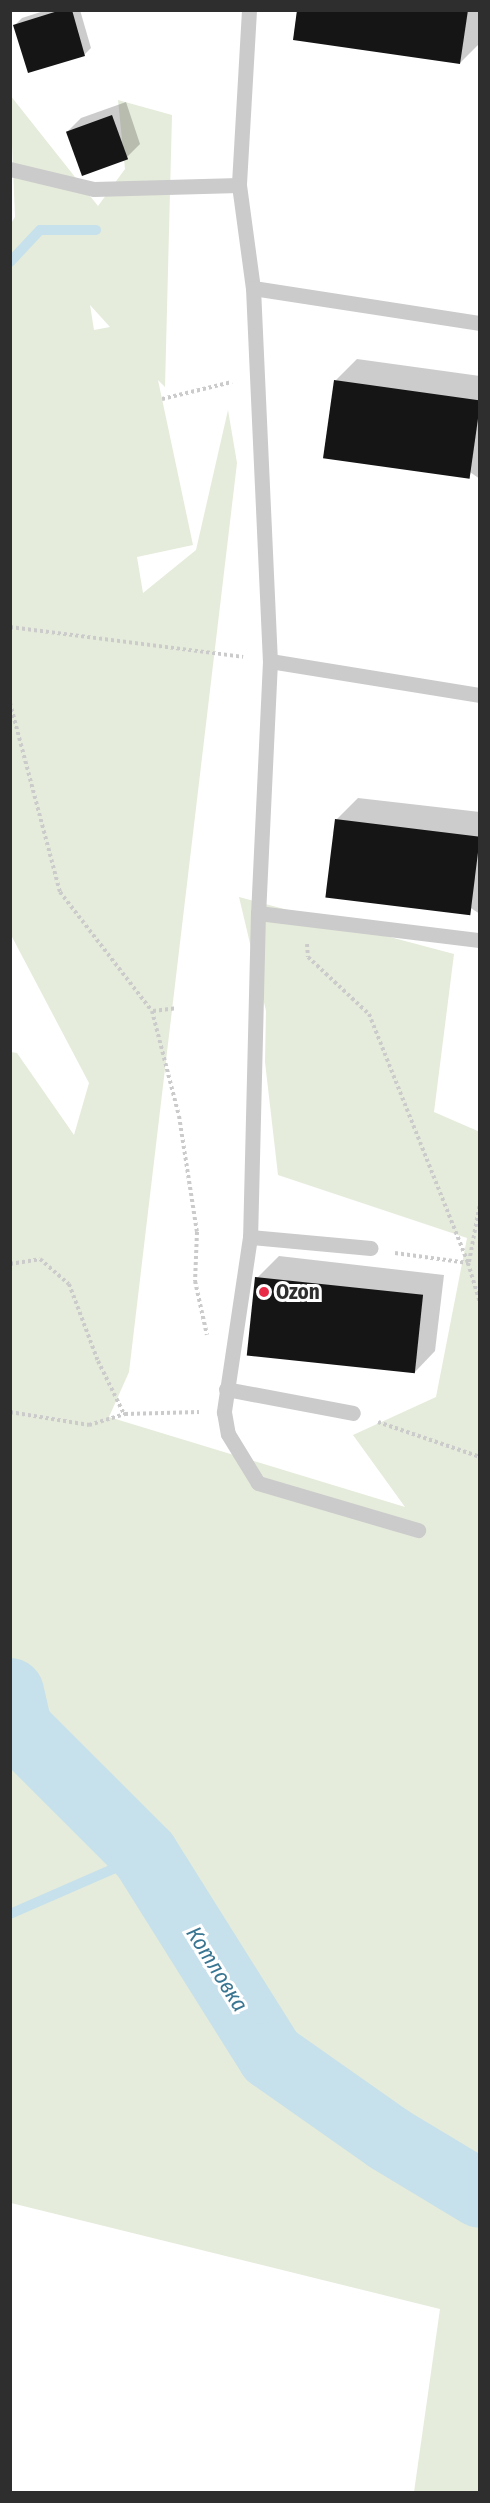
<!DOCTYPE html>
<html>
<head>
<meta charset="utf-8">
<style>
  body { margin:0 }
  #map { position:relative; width:490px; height:2503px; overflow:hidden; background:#fff; font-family:"Fira Sans Condensed",sans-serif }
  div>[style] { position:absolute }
  .green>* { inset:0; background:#e5ecdb }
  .shadow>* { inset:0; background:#0003 }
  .stream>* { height:10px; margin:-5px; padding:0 5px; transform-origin:5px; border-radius:5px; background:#c6e0ec }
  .river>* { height:68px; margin:-34px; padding:0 34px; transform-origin:34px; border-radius:34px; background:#c6e0ec }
  .building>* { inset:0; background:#151515; transform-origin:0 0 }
  .path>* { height:4px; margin-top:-2px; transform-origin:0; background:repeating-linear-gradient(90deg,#cbcbcb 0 3px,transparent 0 6px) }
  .service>* { height:15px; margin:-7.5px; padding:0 7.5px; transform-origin:7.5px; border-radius:7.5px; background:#cbcbcb }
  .dots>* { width:16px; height:16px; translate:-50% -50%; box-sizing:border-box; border:3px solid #fff; border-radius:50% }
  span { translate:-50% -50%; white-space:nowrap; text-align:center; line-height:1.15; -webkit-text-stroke:6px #fff; paint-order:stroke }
  .poi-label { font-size:21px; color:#2e2e2e; font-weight:700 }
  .left { translate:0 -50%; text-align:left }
  .water-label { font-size:22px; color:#3a7692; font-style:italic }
  .frame { position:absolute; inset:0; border:12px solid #2e2e2e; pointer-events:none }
</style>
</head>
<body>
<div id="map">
  <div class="green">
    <div style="clip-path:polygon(evenodd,10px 95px,98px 206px,125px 169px,118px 100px,172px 115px,165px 387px,158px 380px,193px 545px,137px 557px,143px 593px,196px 550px,228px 410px,237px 463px,129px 1372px,109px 1417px,405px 1507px,353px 1435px,436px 1397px,467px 1238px,278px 1175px,265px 1062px,266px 1011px,239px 897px,454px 954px,434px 1112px,480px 1132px,479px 2492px,414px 2492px,440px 2309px,11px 2203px,11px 1052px,17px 1053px,74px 1135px,89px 1083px,11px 935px,10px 225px,15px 217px,10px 95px,90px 305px,110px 327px,94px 330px,90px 305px)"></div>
  </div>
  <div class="shadow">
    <div style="clip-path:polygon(47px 10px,80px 10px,91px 48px,84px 55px,15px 25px,22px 18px)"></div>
    <div style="clip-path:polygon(299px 10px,480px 10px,480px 43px,460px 63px)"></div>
    <div style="clip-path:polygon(126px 102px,140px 144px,127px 157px,68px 131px,81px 118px)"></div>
    <div style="clip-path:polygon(357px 359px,480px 376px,480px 479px,336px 380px)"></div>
    <div style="clip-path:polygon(358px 798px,480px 812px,480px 914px,336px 820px)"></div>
    <div style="clip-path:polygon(279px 1256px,444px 1275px,435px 1351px,414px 1373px,257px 1278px)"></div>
  </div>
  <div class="stream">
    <div style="left:10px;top:262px;width:44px;rotate:-46.8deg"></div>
    <div style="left:40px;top:230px;width:56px"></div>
    <div style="left:10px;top:1914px;width:147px;rotate:-23.6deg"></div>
  </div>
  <div class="river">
    <div style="left:10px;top:1692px;width:37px;rotate:77deg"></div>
    <div style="left:18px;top:1728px;width:180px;rotate:45deg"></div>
    <div style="left:145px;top:1855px;width:237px;rotate:57.9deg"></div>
    <div style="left:271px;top:2056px;width:144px;rotate:35.1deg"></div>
    <div style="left:389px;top:2139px;width:106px;rotate:31.1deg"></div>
  </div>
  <div class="building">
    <div style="clip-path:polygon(61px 10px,72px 10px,85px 56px,28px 73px,13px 25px)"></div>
    <div style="clip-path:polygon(297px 10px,468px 10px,460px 64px,293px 40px)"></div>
    <div style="left:112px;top:115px;width:47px;height:49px;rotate:70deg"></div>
    <div style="left:334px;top:380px;width:148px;height:79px;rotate:8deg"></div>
    <div style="left:335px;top:819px;width:146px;height:79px;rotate:7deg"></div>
    <div style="left:255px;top:1277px;width:169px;height:79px;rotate:6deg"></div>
  </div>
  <div class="path">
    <div style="left:10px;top:361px;width:10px;rotate:90deg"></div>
    <div style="left:162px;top:399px;width:72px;rotate:-13.7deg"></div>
    <div style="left:10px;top:627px;width:235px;rotate:7.3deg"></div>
    <div style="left:10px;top:703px;width:196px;rotate:75.2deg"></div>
    <div style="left:60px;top:892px;width:150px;rotate:52.3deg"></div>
    <div style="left:152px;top:1011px;width:108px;rotate:75.6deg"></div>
    <div style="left:179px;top:1116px;width:117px;rotate:81.2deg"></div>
    <div style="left:197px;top:1232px;width:49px;rotate:92.3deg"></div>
    <div style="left:195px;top:1281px;width:55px;rotate:77.5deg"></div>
    <div style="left:307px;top:944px;width:13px;rotate:86deg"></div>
    <div style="left:308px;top:957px;width:83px;rotate:43.1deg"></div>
    <div style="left:369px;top:1014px;width:268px;rotate:68.3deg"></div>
    <div style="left:153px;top:1011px;width:23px;rotate:-7deg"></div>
    <div style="left:395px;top:1253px;width:74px;rotate:7.8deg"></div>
    <div style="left:468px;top:1263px;width:42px;rotate:73.3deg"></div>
    <div style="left:469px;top:1262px;width:60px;rotate:-79.4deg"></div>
    <div style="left:10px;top:1264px;width:30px;rotate:-9deg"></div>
    <div style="left:40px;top:1259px;width:38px;rotate:41deg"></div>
    <div style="left:69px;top:1284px;width:82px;rotate:69.4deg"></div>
    <div style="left:98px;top:1361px;width:59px;rotate:63.9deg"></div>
    <div style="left:10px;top:1412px;width:80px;rotate:9.3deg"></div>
    <div style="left:89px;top:1425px;width:38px;rotate:-17deg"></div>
    <div style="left:125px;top:1414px;width:74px;rotate:-1.5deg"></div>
    <div style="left:378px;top:1422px;width:108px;rotate:18.9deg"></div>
  </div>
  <div class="service">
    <div style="left:249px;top:10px;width:175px;rotate:93.3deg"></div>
    <div style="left:239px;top:185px;width:104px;rotate:82.3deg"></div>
    <div style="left:253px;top:288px;width:373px;rotate:87.4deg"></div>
    <div style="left:270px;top:661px;width:252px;rotate:92.7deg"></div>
    <div style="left:258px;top:913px;width:324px;rotate:91.4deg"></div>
    <div style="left:250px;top:1237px;width:177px;rotate:98.5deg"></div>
    <div style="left:224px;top:1412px;width:22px;rotate:80deg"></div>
    <div style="left:228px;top:1434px;width:57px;rotate:58.5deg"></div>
    <div style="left:258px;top:1483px;width:167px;rotate:16.4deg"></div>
    <div style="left:10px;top:169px;width:86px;rotate:13.4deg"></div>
    <div style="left:94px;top:189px;width:145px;rotate:-1.6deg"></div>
    <div style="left:253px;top:288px;width:230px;rotate:8.8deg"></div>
    <div style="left:270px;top:661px;width:213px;rotate:9.2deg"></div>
    <div style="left:258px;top:913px;width:223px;rotate:7deg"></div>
    <div style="left:250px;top:1237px;width:121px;rotate:5.2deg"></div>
    <div style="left:226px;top:1389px;width:129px;rotate:10.7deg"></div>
  </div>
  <div class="dots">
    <div style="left:264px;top:1292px;background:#e92b48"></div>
  </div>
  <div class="poi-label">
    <span class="left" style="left:276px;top:1292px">Ozon</span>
  </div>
  <div class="water-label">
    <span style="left:217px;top:1969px;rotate:58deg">Котловка</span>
  </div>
  <div class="frame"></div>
</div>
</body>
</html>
